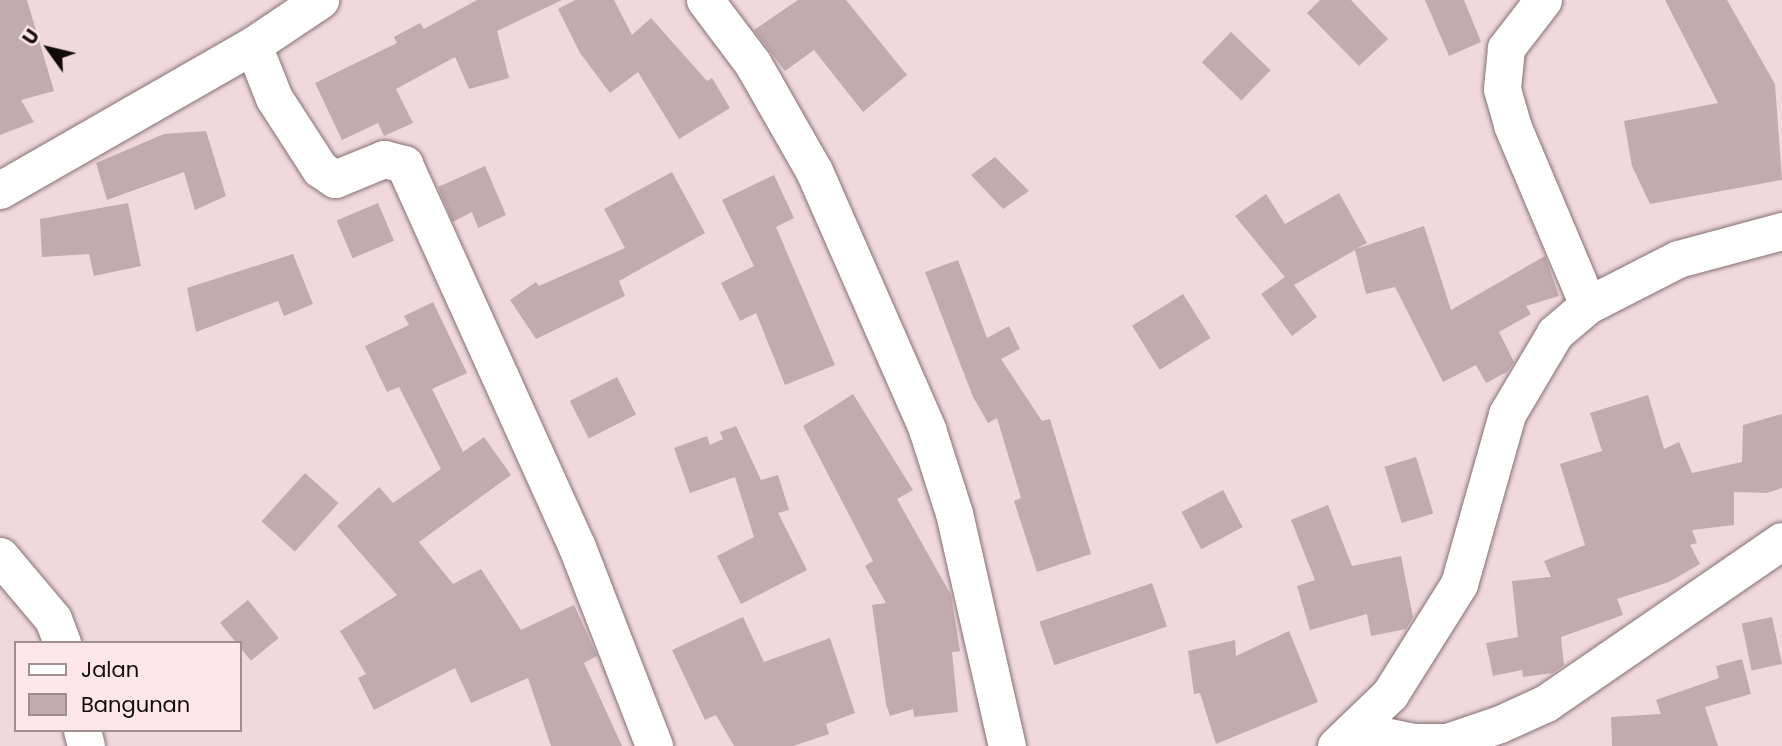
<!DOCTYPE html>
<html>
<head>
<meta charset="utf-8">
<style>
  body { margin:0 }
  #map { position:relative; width:1782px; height:746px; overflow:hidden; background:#f0d9dd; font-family:Poppins,sans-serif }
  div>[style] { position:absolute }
  .building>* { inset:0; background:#c1abae; transform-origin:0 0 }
  .roads { filter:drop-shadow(0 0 2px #847073) drop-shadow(0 0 2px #847073) }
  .street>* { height:37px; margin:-18.5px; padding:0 18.5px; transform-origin:18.5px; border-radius:18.5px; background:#fff }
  span { translate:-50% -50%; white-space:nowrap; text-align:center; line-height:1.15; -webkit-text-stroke:6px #fee6ea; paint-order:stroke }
  .legend { position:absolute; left:14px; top:641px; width:228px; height:91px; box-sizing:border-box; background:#fee6ea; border:2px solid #a08e91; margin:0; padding:9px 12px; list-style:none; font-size:21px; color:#120b0c }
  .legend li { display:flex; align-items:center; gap:14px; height:35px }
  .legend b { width:35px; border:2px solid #a08e91 }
  .north { position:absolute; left:14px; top:14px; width:70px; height:70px; -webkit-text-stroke:5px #fee6ea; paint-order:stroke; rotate:304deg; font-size:19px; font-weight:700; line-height:28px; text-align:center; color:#120b0c }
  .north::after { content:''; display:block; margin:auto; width:24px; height:32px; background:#120b0c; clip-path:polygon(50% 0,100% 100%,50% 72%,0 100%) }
</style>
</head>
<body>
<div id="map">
  <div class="building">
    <div style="clip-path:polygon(0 0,27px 0,54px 91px,21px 100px,34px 122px,0 135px)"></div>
    <div style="clip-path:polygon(477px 0,562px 0,497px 31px,509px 78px,469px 89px,455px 57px,396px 89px,413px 123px,384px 136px,378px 123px,342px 140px,315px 83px,397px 43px,394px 37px,420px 23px,424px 29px)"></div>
    <div style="clip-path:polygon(575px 0,614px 0,632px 35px,651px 18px,707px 81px,712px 78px,730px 108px,679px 139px,638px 72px,610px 93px,580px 53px,558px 9px)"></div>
    <div style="clip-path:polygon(798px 0,846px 0,907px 75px,863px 112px,814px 50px,785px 71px,754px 30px)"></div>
    <div style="clip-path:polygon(1320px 0,1351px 0,1388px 39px,1359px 66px,1307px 13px)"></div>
    <div style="clip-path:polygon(1425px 0,1464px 0,1481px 42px,1449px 56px)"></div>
    <div style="clip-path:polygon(1665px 0,1727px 0,1775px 84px,1782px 180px,1650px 204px,1632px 166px,1624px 121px,1718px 103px)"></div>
    <div style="left:1231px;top:32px;width:55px;height:42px;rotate:44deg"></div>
    <div style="clip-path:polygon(206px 131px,226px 196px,195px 210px,184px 172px,107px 200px,96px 163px,164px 134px)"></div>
    <div style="clip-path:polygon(995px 157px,1029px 191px,1003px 209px,971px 175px)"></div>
    <div style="clip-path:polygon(485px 166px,506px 215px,478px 228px,472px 212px,453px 222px,438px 187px)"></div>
    <div style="clip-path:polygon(672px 172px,705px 233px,619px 281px,625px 296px,536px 339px,510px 300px,536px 282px,539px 286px,625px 248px,604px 209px)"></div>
    <div style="clip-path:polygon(774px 175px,794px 218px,776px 227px,835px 365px,785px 385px,756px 313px,740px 321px,721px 283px,754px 266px,722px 200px)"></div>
    <div style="clip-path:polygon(1339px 193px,1367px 243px,1356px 249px,1424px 226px,1451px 310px,1545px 256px,1559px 296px,1526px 306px,1531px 314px,1499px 332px,1514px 362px,1507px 372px,1486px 383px,1476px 365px,1443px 382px,1395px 287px,1366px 294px,1355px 250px,1294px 285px,1317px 317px,1292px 336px,1261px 294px,1285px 277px,1235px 216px,1266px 194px,1285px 224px)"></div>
    <div style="clip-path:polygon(128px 203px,141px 266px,94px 276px,89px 254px,42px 257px,40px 219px)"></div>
    <div style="left:378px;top:203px;width:41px;height:45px;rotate:67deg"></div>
    <div style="clip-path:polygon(293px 254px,313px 304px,284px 316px,278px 301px,196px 332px,187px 288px)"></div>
    <div style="clip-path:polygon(958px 260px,987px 338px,1009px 326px,1020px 349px,1001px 359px,1042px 421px,1050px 419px,1091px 554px,1037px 572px,1014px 501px,1021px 498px,997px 418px,988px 423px,973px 397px,925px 272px)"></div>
    <div style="left:1183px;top:294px;width:52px;height:60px;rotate:58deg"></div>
    <div style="clip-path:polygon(433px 302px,467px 373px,432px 389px,463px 452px,484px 437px,511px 475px,419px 542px,453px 584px,481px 569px,521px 630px,574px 605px,597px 656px,584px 663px,622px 746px,551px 746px,528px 678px,471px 703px,455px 668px,374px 710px,358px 678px,366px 674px,340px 631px,397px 595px,337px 526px,379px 487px,393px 503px,441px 469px,399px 387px,387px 392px,365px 346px,409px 325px,404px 316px)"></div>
    <div style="left:617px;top:377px;width:42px;height:53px;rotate:63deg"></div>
    <div style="clip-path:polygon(853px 394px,913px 490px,897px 499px,951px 595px,960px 651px,952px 652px,958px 712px,914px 717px,913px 709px,890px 716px,886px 704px,872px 605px,886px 603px,865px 566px,873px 561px,803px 426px)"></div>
    <div style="clip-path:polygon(1648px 395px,1664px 449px,1679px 442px,1692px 473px,1742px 462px,1743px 425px,1782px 414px,1782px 488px,1767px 493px,1734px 492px,1734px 525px,1692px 530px,1697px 543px,1690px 545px,1700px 564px,1669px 582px,1617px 599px,1623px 615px,1561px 637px,1564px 665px,1553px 673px,1523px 677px,1522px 670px,1493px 676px,1486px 643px,1518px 637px,1512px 581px,1551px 577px,1544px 561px,1585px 545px,1560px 464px,1602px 451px,1590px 413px)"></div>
    <div style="clip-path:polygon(736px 426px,761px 480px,778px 475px,789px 510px,778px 513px,807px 570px,741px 604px,717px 556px,754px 537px,735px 477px,690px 493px,674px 448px,707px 436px,710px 445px,723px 439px,720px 432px)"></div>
    <div style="left:1416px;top:457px;width:59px;height:33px;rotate:73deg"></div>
    <div style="left:305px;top:473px;width:45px;height:65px;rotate:42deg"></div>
    <div style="left:1223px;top:490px;width:42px;height:47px;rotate:62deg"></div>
    <div style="clip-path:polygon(1328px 505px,1352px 566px,1401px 556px,1413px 617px,1406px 629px,1371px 636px,1367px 614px,1310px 630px,1297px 586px,1315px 580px,1291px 520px)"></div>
    <div style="left:1152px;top:583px;width:46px;height:119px;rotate:71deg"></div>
    <div style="left:248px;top:600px;width:49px;height:36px;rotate:51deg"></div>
    <div style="clip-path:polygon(743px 617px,764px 662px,830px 638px,855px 713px,826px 724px,829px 734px,793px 746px,734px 746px,716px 715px,705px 720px,672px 650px)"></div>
    <div style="left:1772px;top:617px;width:48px;height:31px;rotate:78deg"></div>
    <div style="clip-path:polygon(1289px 631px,1318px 702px,1216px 744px,1200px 693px,1194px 694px,1188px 651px,1235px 640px,1236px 656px)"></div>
    <div style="clip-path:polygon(1742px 659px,1751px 694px,1705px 707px,1718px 746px,1612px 746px,1611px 717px,1661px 714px,1656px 700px,1719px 678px,1716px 666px)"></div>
  </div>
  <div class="roads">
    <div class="street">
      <div style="left:705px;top:0;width:80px;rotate:53.1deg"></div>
      <div style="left:753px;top:64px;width:123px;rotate:60.3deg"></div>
      <div style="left:814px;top:171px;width:282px;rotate:66.3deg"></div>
      <div style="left:927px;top:429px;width:88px;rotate:72.2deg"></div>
      <div style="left:954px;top:513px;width:239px;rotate:77.2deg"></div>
      <div style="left:1543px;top:0;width:61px;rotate:127.6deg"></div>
      <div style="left:1506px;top:48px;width:41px;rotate:95.6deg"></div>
      <div style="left:1502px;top:89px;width:37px;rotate:74deg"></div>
      <div style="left:1512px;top:125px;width:195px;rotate:67.1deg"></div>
      <div style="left:253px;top:45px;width:57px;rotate:68.4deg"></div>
      <div style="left:274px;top:98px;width:85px;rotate:57.1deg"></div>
      <div style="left:320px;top:169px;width:18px;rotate:34deg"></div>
      <div style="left:335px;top:179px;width:53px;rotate:-22.2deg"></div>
      <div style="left:384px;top:159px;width:21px;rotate:14deg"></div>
      <div style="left:404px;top:164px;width:420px;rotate:65.7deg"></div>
      <div style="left:577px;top:547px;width:213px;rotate:68.8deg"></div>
      <div style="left:0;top:190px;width:292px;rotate:-29.8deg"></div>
      <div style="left:253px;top:45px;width:81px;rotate:-33.9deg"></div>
      <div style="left:0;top:556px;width:82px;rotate:49.9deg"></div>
      <div style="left:53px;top:619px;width:26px;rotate:69deg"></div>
      <div style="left:82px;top:730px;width:16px;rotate:76deg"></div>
      <div style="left:1356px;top:730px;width:58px;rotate:11.9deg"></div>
      <div style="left:1413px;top:742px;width:34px"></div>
      <div style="left:1447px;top:742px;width:56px;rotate:-18.8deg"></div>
      <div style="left:1500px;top:724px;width:51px;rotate:-24.5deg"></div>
      <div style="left:1546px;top:703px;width:286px;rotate:-34.5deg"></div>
      <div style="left:1336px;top:746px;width:75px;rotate:-43.9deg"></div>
      <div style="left:1390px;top:694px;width:130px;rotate:-57.9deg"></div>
      <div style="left:1459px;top:584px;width:177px;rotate:-74.2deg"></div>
      <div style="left:1507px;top:414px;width:94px;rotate:-59.3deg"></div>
      <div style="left:1555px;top:333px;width:43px;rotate:-40.3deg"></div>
      <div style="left:1588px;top:305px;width:101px;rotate:-27.1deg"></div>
      <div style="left:1678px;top:259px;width:108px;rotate:-15.1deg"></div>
    </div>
  </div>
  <ul class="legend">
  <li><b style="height:9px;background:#fff"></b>Jalan</li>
  <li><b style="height:19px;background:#c1abae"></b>Bangunan</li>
  </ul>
  <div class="north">U</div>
</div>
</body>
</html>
